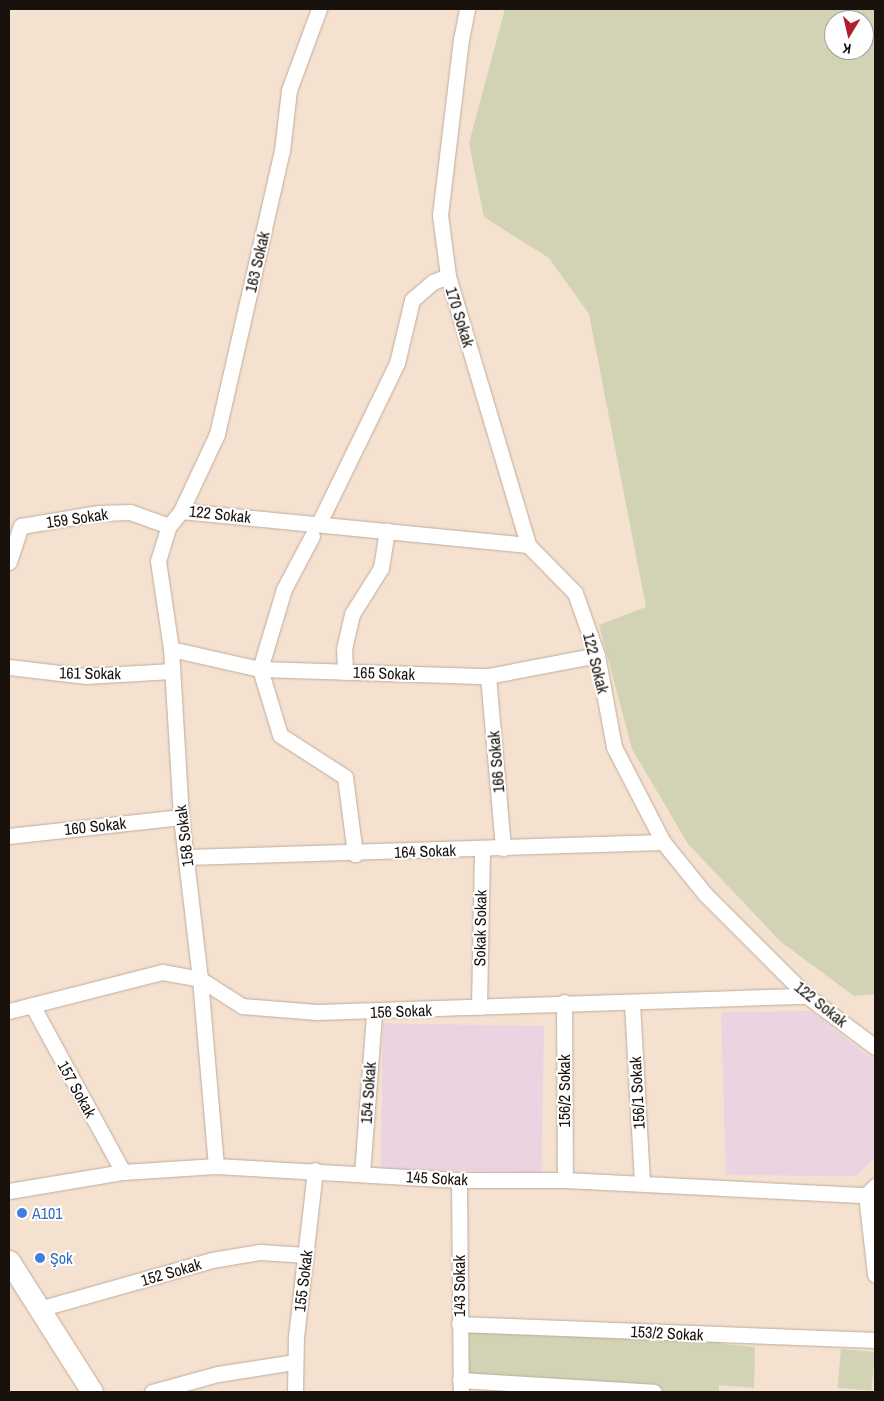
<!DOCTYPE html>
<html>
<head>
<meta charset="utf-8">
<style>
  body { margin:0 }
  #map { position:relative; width:884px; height:1401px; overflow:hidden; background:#f5e1d0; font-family:"Archivo Narrow",sans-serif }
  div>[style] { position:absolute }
  .education>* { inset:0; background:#ead4e1; transform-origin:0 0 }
  .green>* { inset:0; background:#d1d3b4; transform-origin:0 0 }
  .roads { filter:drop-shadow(0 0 1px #bfab9c) drop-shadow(0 0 1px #bfab9c) }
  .street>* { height:15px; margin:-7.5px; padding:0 7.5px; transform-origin:7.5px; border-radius:7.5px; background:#fff }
  .secondary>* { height:21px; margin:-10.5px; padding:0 10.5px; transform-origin:10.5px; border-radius:10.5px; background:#fff }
  .dots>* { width:14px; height:14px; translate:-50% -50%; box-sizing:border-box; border:2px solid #fff; border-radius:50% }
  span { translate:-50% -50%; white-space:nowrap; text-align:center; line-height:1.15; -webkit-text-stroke:4px #fff; paint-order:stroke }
  .street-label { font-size:16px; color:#19120c }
  .shop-label { font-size:16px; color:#366cbe }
  .left { translate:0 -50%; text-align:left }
  .frame { position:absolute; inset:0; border:10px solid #19120c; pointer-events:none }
  .north { position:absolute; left:824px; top:10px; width:50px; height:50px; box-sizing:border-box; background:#fff; border:1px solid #a3a09e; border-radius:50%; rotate:189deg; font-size:14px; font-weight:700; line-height:20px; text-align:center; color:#19120c }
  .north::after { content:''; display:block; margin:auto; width:18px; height:22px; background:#b01e2e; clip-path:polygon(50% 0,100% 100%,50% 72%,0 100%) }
</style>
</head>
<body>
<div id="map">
  <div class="education">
    <div style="clip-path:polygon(811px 1011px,875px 1061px,875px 1157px,857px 1176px,726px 1175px,721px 1012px)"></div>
    <div style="left:544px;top:1026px;width:146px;height:161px;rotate:91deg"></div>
  </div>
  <div class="green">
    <div style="clip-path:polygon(evenodd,505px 9px,875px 9px,875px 994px,854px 996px,781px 942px,688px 844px,632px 749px,599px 625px,646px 607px,589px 314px,549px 258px,484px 217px,469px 143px,505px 9px,834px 20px,864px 20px,864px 50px,834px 50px,834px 20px)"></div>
    <div style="clip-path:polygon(459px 1324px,721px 1335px,721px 1344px,755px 1347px,754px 1388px,719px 1385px,719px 1392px,654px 1392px,460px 1380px)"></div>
    <div style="left:841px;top:1349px;width:34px;height:39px;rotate:5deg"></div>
  </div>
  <div class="roads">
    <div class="street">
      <div style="left:467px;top:9px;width:31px;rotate:101deg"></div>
      <div style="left:461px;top:39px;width:177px;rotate:96.8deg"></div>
      <div style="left:440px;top:215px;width:62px;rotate:82.5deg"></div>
      <div style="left:448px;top:276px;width:281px;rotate:73.4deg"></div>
      <div style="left:181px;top:511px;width:349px;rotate:5.6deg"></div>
      <div style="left:528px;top:545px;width:67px;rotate:45.6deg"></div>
      <div style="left:575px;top:593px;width:66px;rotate:70.5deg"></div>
      <div style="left:597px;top:655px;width:94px;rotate:79.5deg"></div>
      <div style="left:614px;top:747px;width:107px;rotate:62.7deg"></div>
      <div style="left:663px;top:842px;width:67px;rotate:51.1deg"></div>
      <div style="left:705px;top:894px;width:144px;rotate:45deg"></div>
      <div style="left:807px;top:996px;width:85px;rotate:36.9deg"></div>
      <div style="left:319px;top:523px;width:178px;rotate:-64deg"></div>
      <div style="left:397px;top:363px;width:65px;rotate:-76.6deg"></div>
      <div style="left:412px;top:300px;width:28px;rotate:-41deg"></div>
      <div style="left:433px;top:282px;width:16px;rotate:-22deg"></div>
      <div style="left:312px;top:536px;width:60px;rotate:117.8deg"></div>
      <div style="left:284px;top:589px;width:84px;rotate:106.7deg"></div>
      <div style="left:260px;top:669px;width:69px;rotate:73.1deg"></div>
      <div style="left:280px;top:735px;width:77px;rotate:32.9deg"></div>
      <div style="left:345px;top:777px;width:78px;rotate:82.6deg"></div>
      <div style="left:9px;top:562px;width:38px;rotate:-72deg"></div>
      <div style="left:21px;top:526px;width:79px;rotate:-9.5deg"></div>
      <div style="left:99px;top:513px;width:31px;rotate:-2deg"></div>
      <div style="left:130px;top:512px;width:41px;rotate:19.7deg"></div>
      <div style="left:171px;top:649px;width:91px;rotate:12.7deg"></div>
      <div style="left:260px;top:669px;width:228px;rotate:1.8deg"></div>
      <div style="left:488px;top:676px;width:111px;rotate:-10.9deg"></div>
      <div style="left:9px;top:667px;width:78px;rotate:6.7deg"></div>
      <div style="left:86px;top:676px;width:86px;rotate:-3.3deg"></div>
      <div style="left:345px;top:672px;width:23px;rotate:-92deg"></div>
      <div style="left:344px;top:649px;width:36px;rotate:-77deg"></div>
      <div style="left:352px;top:614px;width:54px;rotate:-57.8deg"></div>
      <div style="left:381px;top:568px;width:38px;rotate:-81deg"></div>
      <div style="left:488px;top:676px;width:173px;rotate:85deg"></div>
      <div style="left:9px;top:836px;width:173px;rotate:-6.3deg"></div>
      <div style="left:186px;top:857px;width:477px;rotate:-1.8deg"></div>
      <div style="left:564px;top:1002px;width:178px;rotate:89.7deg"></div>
      <div style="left:632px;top:1003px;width:180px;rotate:86.8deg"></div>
      <div style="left:32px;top:1005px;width:190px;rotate:61.4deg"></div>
      <div style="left:479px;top:1007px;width:158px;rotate:-88.9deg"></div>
      <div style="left:9px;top:1011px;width:158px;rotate:-14.3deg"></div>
      <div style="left:162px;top:972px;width:39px;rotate:10deg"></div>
      <div style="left:200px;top:979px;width:50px;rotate:32.7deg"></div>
      <div style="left:242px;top:1006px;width:75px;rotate:4.6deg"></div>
      <div style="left:317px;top:1012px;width:490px;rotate:-1.9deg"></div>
      <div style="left:216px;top:1166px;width:188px;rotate:-94.9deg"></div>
      <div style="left:200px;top:979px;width:163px;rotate:-96.7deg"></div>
      <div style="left:181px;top:817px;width:168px;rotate:-93.4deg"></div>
      <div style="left:171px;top:649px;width:89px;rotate:-98.4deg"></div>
      <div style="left:158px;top:561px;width:37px;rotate:-73deg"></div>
      <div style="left:169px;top:526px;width:19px;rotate:-51deg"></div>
      <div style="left:181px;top:511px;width:85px;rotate:-64.9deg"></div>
      <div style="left:217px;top:434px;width:290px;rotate:-77.1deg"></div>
      <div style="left:282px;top:151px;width:61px;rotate:-83.5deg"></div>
      <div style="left:289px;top:90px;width:86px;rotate:-69.7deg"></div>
      <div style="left:362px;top:1174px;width:161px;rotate:-85.7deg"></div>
      <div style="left:459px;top:1180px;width:212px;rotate:89.5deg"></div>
      <div style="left:875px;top:1186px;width:13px;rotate:135deg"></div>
      <div style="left:866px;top:1195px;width:80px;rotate:83.5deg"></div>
      <div style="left:9px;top:1191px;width:116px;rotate:-9.5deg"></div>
      <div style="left:123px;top:1172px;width:93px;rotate:-3.7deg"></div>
      <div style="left:216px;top:1166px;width:243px;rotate:3.3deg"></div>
      <div style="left:459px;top:1180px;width:106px"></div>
      <div style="left:565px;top:1180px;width:301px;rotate:2.9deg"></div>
      <div style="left:39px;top:1309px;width:180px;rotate:-15.8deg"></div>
      <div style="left:212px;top:1260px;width:49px;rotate:-9.5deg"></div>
      <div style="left:260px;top:1252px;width:46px;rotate:3.7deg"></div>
      <div style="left:459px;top:1324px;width:416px;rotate:2.2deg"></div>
      <div style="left:460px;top:1380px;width:194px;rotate:3.5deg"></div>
      <div style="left:152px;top:1392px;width:68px;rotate:-15.3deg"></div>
      <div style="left:218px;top:1374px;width:78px;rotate:-8.9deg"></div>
      <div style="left:295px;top:1392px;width:55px;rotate:-89deg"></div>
      <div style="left:296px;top:1337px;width:168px;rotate:-83.5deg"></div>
    </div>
    <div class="secondary">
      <div style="left:9px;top:1261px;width:155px;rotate:57.6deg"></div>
    </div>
  </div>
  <div class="dots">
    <div style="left:22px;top:1213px;background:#3f7fe0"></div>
    <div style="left:40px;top:1258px;background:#3f7fe0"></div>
  </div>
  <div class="street-label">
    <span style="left:257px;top:262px;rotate:-77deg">163 Sokak</span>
    <span style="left:460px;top:317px;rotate:73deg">170 Sokak</span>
    <span style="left:220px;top:514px;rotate:6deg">122 Sokak</span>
    <span style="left:77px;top:518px;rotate:-8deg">159 Sokak</span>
    <span style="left:596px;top:663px;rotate:76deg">122 Sokak</span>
    <span style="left:90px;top:673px;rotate:1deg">161 Sokak</span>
    <span style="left:384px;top:673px;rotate:2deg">165 Sokak</span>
    <span style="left:496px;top:762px;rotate:-95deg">166 Sokak</span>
    <span style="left:95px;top:826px;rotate:-6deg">160 Sokak</span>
    <span style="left:184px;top:836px;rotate:-97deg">158 Sokak</span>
    <span style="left:425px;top:851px;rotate:-2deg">164 Sokak</span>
    <span style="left:480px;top:928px;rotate:-89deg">Sokak Sokak</span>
    <span style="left:821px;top:1004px;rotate:39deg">122 Sokak</span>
    <span style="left:401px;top:1011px;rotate:-2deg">156 Sokak</span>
    <span style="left:77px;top:1089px;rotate:61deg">157 Sokak</span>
    <span style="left:564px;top:1091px;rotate:-90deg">156/2 Sokak</span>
    <span style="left:368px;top:1093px;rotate:-86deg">154 Sokak</span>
    <span style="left:637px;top:1093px;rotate:-93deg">156/1 Sokak</span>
    <span style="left:437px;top:1178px;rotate:3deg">145 Sokak</span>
    <span style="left:171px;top:1272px;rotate:-16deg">152 Sokak</span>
    <span style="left:303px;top:1281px;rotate:-83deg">155 Sokak</span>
    <span style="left:459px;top:1286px;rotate:-90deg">143 Sokak</span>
    <span style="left:667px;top:1333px;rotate:3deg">153/2 Sokak</span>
  </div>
  <div class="shop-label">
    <span class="left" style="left:32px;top:1213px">A101</span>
    <span class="left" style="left:50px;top:1258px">Şok</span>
  </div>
  <div class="frame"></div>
  <div class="north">K</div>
</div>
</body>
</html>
